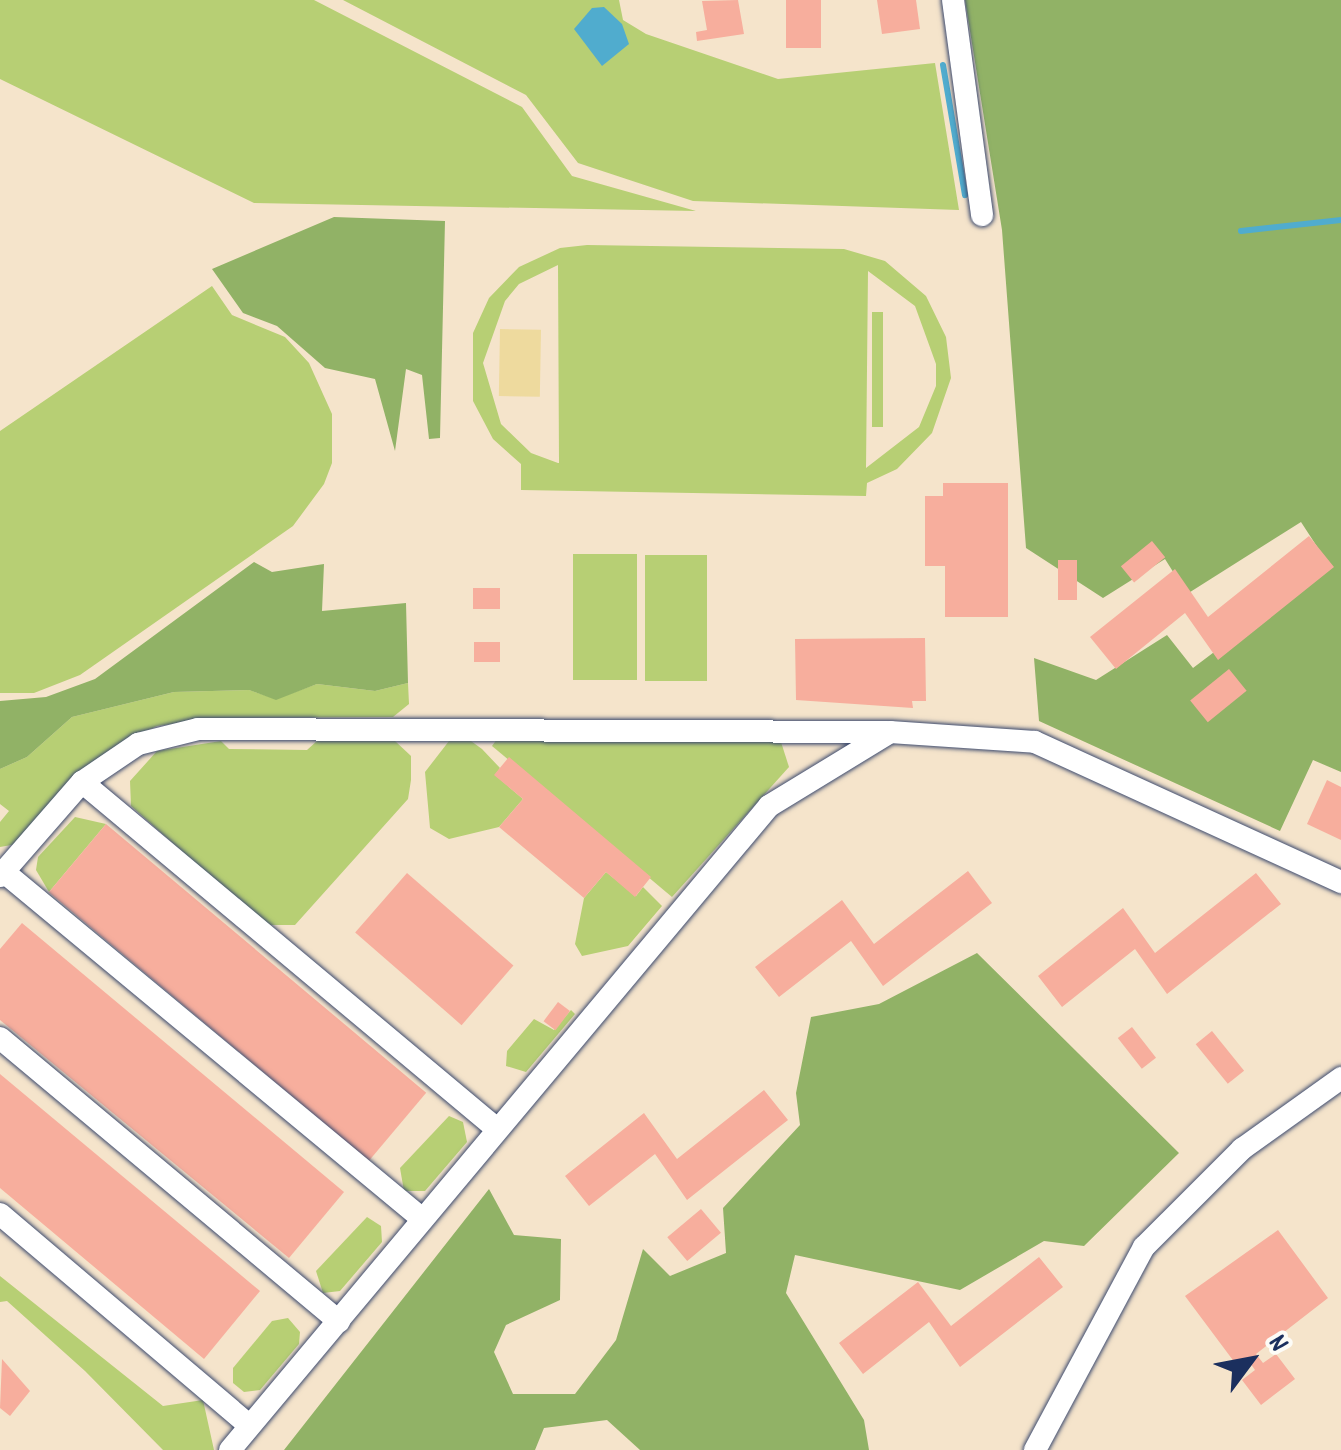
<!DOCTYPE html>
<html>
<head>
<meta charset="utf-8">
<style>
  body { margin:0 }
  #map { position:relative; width:1341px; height:1450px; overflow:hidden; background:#f5e4cb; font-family:Dekko,sans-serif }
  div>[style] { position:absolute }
  .green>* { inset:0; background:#b7cf74; transform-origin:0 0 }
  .forest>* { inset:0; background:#91b266 }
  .sand>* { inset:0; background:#eeda9e; transform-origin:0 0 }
  .water>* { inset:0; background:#50acce }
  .stream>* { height:6px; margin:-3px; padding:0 3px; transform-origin:3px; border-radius:3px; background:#50acce }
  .building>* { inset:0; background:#f7ae9d; transform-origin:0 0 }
  .roads { filter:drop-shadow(0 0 2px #3c4a6e) drop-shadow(0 0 2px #3c4a6e) }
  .minor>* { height:22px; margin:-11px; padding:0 11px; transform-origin:11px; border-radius:11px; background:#fff }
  span { translate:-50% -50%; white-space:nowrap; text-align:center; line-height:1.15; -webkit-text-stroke:8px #fdfcf7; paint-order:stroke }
  .north { position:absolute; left:1201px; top:1310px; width:100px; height:100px; -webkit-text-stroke:8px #fdfcf7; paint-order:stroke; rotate:58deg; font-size:28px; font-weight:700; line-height:40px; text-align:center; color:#1b2f5e }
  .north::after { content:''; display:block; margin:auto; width:35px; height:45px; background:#1b2f5e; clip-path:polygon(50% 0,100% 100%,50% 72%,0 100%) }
</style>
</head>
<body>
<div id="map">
  <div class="green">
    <div style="clip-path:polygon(0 0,314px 0,522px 107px,572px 176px,696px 211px,254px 203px,0 79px)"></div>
    <div style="clip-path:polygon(343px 0,619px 0,623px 20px,646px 34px,778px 79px,935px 63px,959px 210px,693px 201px,578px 163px,526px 95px)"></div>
    <div style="clip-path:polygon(evenodd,587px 245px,844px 249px,885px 261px,926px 296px,946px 337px,951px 378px,932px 433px,897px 469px,867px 483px,866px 496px,521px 490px,521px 464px,493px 439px,473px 401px,473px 333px,489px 298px,519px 267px,560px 248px,587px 245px,558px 265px,559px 463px,558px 463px,531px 453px,501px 424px,483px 363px,505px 301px,519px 284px,558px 265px,587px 245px,868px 271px,915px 306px,936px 364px,936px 386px,919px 427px,866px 468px,868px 271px)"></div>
    <div style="clip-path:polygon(212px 286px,232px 315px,285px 337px,309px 363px,332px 414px,332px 463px,324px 484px,293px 526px,80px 675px,34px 693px,0 693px,0 431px)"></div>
    <div style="left:872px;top:312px;width:11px;height:115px"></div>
    <div style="left:637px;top:554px;width:126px;height:64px;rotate:90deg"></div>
    <div style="left:645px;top:555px;width:62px;height:126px"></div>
    <div style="clip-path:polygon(408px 683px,409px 704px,393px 717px,216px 718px,157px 726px,119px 744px,17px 844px,0 847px,0 822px,9px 811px,0 804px,0 769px,27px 757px,72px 717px,174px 692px,249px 690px,276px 699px,317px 684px,375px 691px)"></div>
    <div style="clip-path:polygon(497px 739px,781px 742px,789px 767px,672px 897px,492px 746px)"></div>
    <div style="clip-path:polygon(318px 740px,394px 740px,411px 756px,411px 780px,408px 799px,295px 925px,265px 925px,131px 806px,130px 781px,157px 751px,221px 741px,229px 749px,307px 750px)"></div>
    <div style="clip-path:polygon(449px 741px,471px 741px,482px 749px,500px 768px,495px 775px,523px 799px,499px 827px,449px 839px,430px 828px,425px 772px)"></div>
    <div style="clip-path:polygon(75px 817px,106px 824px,49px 892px,36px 870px,38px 857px)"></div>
    <div style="clip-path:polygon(606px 872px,636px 896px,643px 887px,662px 906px,628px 946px,582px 956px,575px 944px,584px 898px)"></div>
    <div style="clip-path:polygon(571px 1010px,575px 1014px,526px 1072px,506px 1066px,507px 1051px,534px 1019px,554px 1030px)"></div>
    <div style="clip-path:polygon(449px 1116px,463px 1122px,467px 1142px,425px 1191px,404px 1191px,400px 1168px)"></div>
    <div style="clip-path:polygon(367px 1217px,381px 1226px,382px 1242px,340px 1291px,323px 1293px,316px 1271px)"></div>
    <div style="clip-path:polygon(0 1276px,163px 1406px,203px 1400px,214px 1450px,163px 1450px,85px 1371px,7px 1301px,0 1302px)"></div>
    <div style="clip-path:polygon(288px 1318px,300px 1332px,299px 1344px,260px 1390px,244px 1392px,233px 1383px,233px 1368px,272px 1321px)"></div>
  </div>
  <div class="forest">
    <div style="clip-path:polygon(965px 0,1341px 0,1341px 772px,1313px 760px,1280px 831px,1039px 721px,1034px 658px,1096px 680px,1167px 635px,1193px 668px,1329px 565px,1301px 522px,1187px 594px,1165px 559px,1103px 598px,1026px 548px,1002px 230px)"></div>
    <div style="clip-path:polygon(334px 217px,445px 221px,440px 438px,429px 439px,422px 375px,406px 369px,395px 451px,375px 379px,325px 368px,277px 326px,243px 313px,212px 269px)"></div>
    <div style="clip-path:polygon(254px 562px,272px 572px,324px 564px,322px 611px,406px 603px,408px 683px,375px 691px,317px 684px,276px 700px,249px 690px,174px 692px,72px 717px,27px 757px,0 769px,0 701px,46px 697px,95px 679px)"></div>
    <div style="clip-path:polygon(977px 953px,1179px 1153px,1084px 1246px,1044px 1241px,960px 1290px,795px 1255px,786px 1293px,864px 1420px,869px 1450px,640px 1450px,607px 1420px,544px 1428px,535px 1450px,284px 1450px,489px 1189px,514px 1235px,561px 1239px,560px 1300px,506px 1325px,494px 1352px,513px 1394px,575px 1394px,616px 1340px,643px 1249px,670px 1276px,726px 1253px,723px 1208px,800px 1125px,796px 1093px,811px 1017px,879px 1004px)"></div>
  </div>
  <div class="sand">
    <div style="left:500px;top:329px;width:41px;height:67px;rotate:1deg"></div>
  </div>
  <div class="water">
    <div style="clip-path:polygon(604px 7px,622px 24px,629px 44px,602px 66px,574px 29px,592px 8px)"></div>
  </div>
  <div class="stream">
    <div style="left:943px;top:65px;width:132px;rotate:80.4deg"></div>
    <div style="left:1241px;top:231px;width:101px;rotate:-6.3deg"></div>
  </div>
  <div class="building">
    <div style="clip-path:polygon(738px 0,744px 34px,697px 41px,696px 32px,707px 30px,702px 1px)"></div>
    <div style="left:786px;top:0;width:35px;height:48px"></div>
    <div style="clip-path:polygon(877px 0,916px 0,920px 29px,882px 34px)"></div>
    <div style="clip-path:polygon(943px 483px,1008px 483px,1008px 617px,945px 617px,945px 566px,925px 566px,925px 496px,943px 496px)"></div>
    <div style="clip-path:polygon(1309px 536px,1334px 567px,1218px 660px,1185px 613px,1116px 669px,1090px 637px,1175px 569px,1208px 617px)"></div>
    <div style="left:1152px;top:541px;width:21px;height:40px;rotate:51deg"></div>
    <div style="left:1058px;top:560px;width:19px;height:40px"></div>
    <div style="left:473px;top:588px;width:27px;height:21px"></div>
    <div style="clip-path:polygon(925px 638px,926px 701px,912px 701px,913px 708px,796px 700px,795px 639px)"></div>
    <div style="left:474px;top:642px;width:26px;height:20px"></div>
    <div style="left:1229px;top:669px;width:28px;height:50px;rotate:51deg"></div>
    <div style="clip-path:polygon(509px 757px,651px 877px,635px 897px,606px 872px,584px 898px,499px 827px,523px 799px,494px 775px)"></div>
    <div style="clip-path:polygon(1327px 780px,1341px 787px,1341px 840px,1307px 824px)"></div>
    <div style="left:106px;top:824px;width:418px;height:89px;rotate:40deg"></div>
    <div style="clip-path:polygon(968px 871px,992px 903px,883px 986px,851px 941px,779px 997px,755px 967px,842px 900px,874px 944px)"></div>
    <div style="left:407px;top:873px;width:141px;height:79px;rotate:41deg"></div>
    <div style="clip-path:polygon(1256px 873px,1281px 904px,1167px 994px,1135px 949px,1062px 1007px,1038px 976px,1123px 908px,1155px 953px)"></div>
    <div style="clip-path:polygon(22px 923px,344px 1192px,289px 1258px,0 1020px,0 949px)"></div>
    <div style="left:558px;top:1002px;width:15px;height:24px;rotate:37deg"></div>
    <div style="left:1132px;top:1027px;width:39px;height:18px;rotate:52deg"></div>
    <div style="left:1212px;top:1031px;width:51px;height:21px;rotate:51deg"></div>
    <div style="clip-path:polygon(0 1074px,260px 1291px,204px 1359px,0 1188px)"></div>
    <div style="clip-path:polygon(764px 1090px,788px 1120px,687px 1200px,655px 1154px,589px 1206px,565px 1176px,644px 1113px,677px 1159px)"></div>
    <div style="left:701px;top:1209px;width:31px;height:44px;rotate:50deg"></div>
    <div style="clip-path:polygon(1278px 1230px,1328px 1298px,1256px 1354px,1263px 1363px,1276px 1354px,1295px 1379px,1261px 1405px,1242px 1380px,1255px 1370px,1248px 1360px,1238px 1367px,1185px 1296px)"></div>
    <div style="clip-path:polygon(1039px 1257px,1063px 1287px,960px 1367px,929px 1322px,863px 1374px,839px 1343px,918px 1282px,951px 1326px)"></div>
    <div style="clip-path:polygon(2px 1359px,30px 1391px,10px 1416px,0 1408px)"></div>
  </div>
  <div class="roads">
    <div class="minor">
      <div style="left:953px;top:0;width:217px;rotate:82.3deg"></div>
      <div style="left:82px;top:782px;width:541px;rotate:39.9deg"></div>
      <div style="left:4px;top:872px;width:542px;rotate:39.68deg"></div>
      <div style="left:0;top:876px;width:125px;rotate:-48.9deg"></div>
      <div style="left:82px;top:782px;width:68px;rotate:-34.2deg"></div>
      <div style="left:138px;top:744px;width:62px;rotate:-14deg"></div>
      <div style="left:198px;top:729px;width:689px;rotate:0.25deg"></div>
      <div style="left:0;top:1038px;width:442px;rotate:39.9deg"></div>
      <div style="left:0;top:1214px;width:326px;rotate:40.3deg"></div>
      <div style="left:230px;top:1450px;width:840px;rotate:-50.07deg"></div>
      <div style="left:769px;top:806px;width:142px;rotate:-31.4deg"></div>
      <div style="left:890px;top:732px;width:145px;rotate:3.9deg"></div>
      <div style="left:1035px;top:742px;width:337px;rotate:24.6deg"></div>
      <div style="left:1035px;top:1450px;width:230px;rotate:-61.8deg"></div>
      <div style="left:1144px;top:1247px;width:139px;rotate:-45deg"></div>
      <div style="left:1242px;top:1149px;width:122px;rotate:-35.6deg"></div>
    </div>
  </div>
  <div class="north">N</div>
</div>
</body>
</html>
